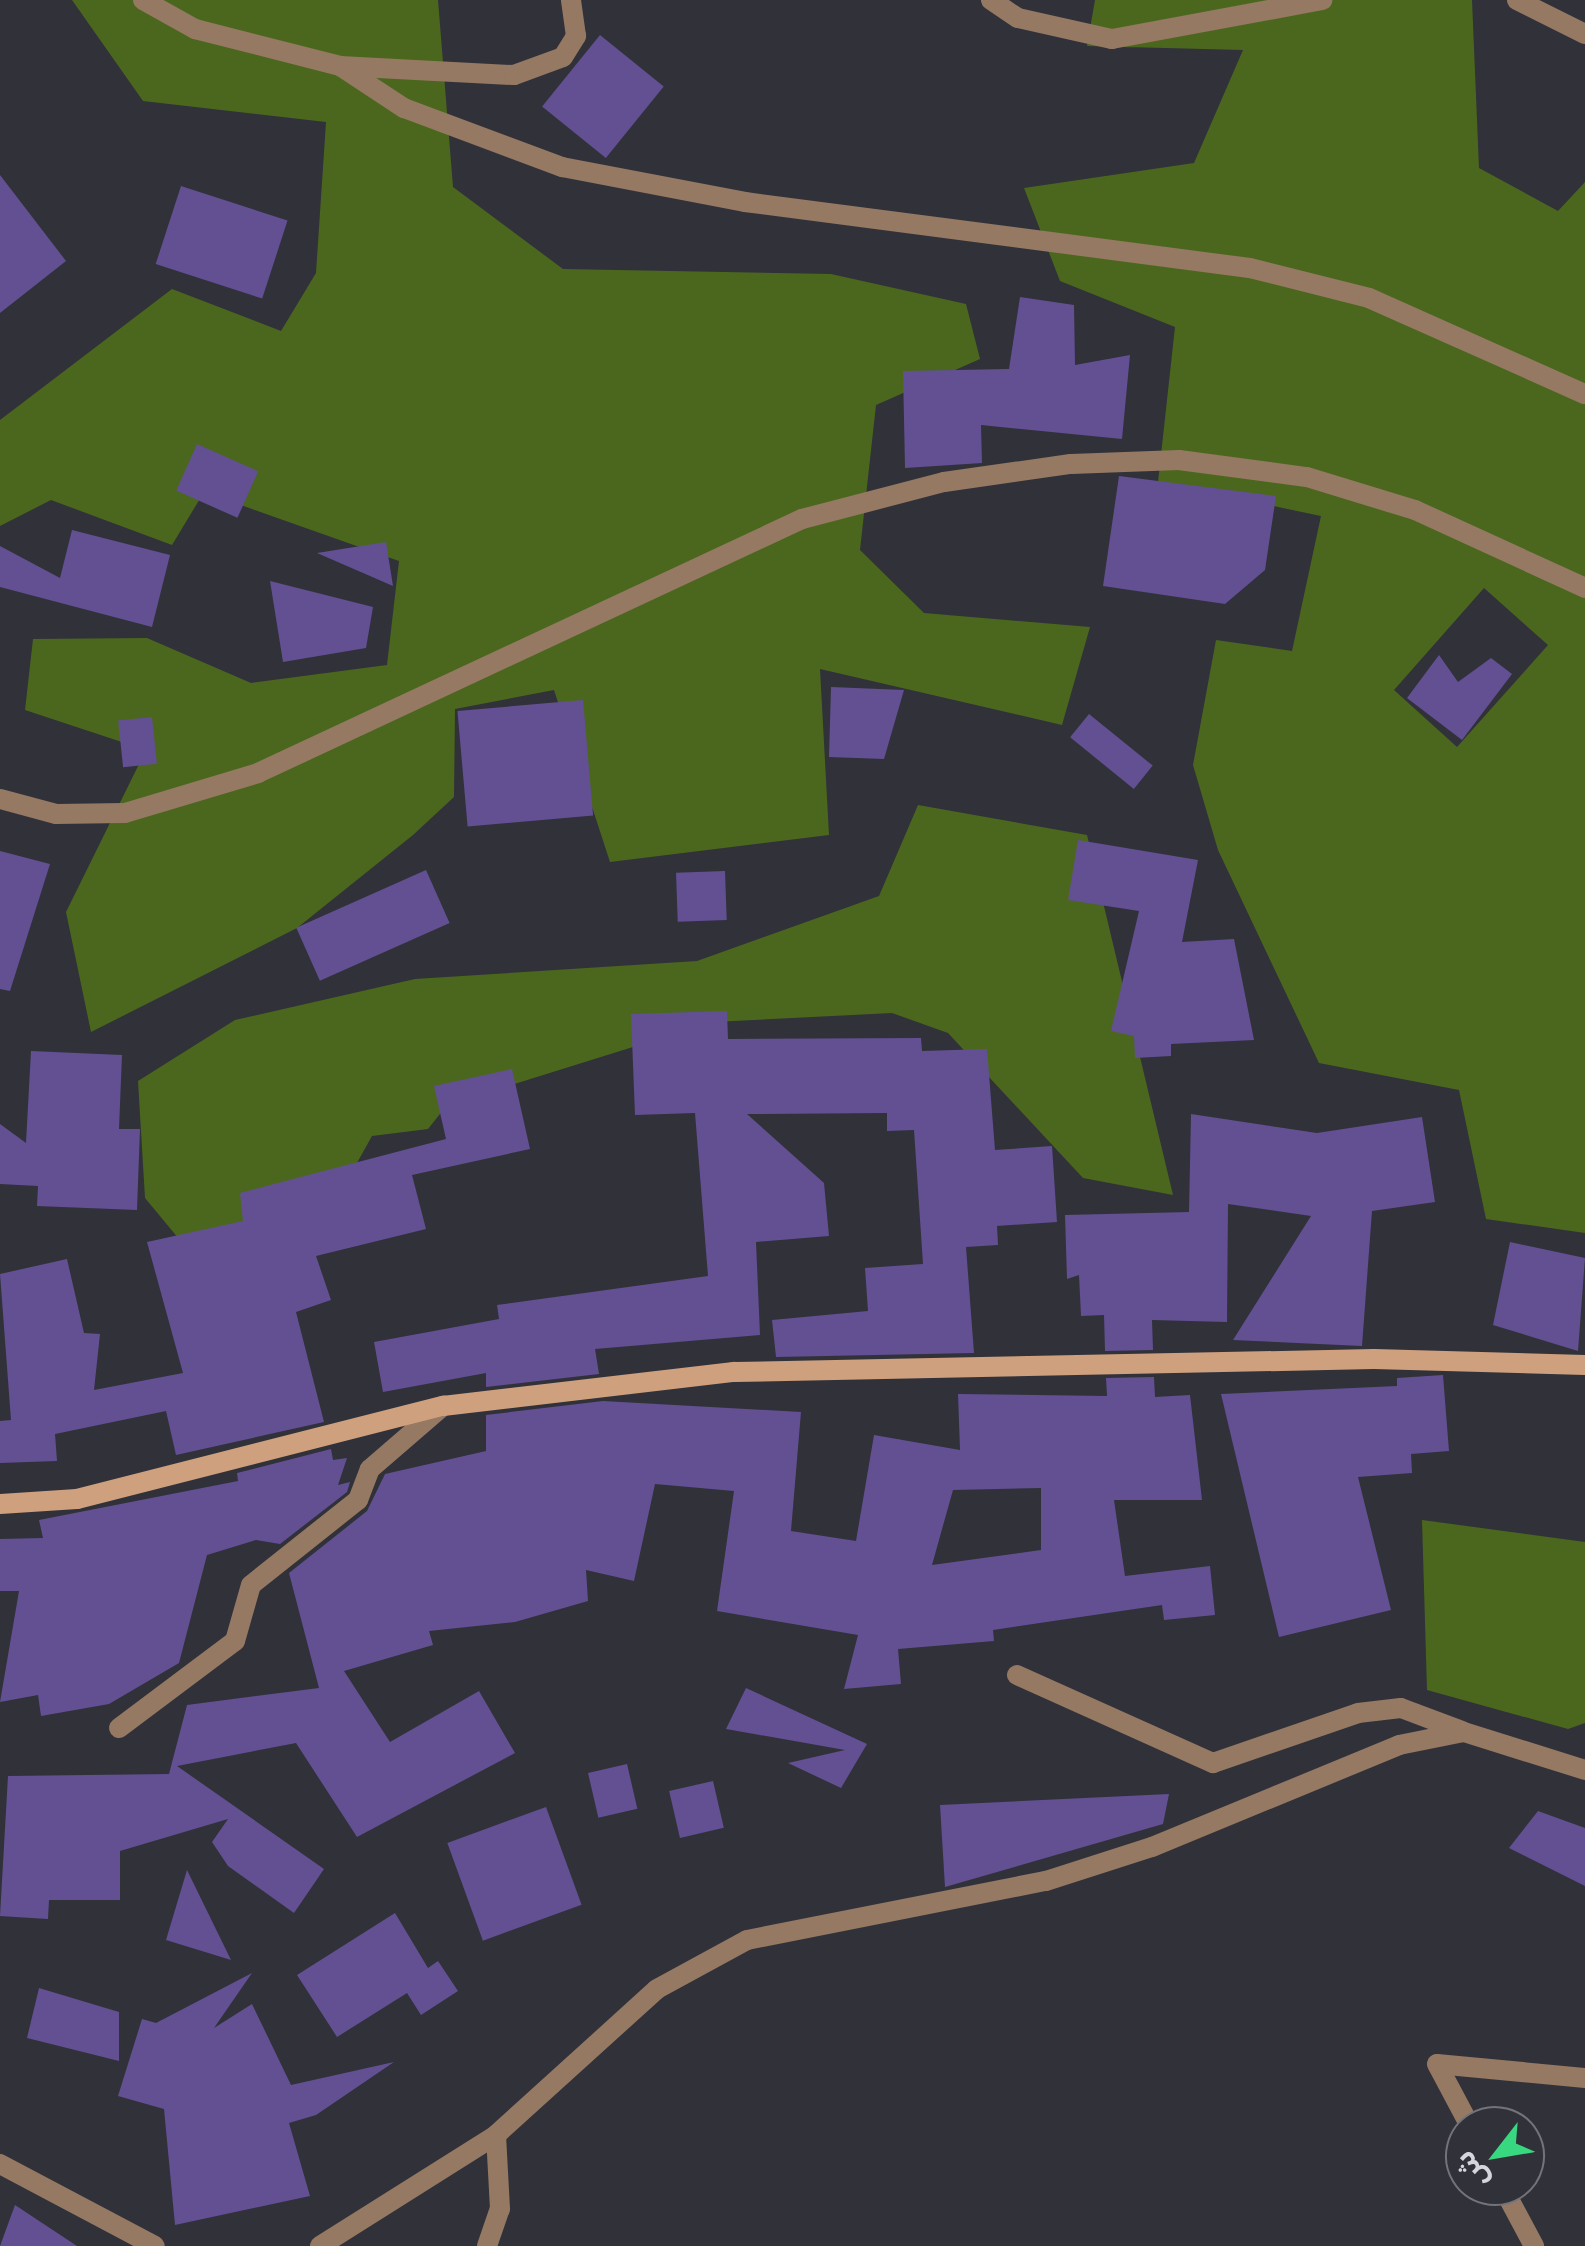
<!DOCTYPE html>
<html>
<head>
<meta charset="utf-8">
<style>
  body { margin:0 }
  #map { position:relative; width:1585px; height:2246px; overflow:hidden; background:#31313a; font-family:Inter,"Noto Sans Arabic",sans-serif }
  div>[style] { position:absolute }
  .forest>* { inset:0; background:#4b671e }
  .building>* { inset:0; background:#625093; transform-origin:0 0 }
  .minor>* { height:20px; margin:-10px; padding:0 10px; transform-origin:10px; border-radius:10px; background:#957963 }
  .tertiary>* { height:20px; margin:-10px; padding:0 10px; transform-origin:10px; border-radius:10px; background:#957963 }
  .secondary>* { height:20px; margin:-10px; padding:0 10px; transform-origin:10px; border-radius:10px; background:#cea07e }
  span { translate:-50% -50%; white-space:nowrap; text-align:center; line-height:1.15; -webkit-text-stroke:8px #31313a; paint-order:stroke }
  .north { position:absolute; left:1445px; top:2106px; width:100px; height:100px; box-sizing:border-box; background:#31313a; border:2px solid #73737a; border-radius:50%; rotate:239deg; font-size:28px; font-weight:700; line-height:40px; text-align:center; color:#d6d5db }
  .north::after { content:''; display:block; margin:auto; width:35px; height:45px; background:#37d880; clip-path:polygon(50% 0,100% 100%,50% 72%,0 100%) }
</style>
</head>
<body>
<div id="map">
  <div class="forest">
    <div style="clip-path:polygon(72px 0,438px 0,453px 187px,563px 269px,831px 274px,966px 304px,980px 359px,876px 405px,860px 550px,924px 613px,1090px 627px,1062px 725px,820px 669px,829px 835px,610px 862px,554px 690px,455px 709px,454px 797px,413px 835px,297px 928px,91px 1032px,66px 912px,146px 750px,25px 710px,33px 639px,147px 638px,251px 683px,387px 665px,399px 561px,204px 492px,172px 545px,51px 500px,0 526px,0 420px,172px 289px,281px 331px,316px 273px,326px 122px,143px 101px)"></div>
    <div style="clip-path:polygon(evenodd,1095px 0,1472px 0,1479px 168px,1558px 211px,1585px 182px,1585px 1233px,1486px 1219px,1459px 1090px,1319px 1063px,1218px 850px,1193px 765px,1216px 640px,1292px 651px,1321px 516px,1158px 482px,1175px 327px,1060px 281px,1024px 188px,1194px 163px,1243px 50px,1087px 46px,1095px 0,1484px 588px,1548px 645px,1457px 747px,1394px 690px,1484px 588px)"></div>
    <div style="clip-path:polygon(918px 805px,1087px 835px,1173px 1195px,1083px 1178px,948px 1033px,892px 1013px,713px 1022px,447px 1105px,428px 1129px,372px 1136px,338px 1197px,179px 1239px,145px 1198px,138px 1081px,235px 1020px,415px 979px,697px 961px,879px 896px)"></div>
    <div style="clip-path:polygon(1422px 1520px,1585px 1542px,1585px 1723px,1568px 1729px,1427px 1690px)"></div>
  </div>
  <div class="building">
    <div style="left:600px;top:35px;width:82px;height:92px;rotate:39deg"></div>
    <div style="clip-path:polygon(0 175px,66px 261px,0 313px)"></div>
    <div style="left:181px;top:186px;width:112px;height:82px;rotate:18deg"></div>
    <div style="clip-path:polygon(1020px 297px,1074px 305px,1075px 365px,1130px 355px,1122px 439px,981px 425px,982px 463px,905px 468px,903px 371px,1009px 369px)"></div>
    <div style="left:197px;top:444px;width:67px;height:51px;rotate:24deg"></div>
    <div style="clip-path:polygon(1119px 476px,1276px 496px,1265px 570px,1225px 604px,1103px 586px)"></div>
    <div style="clip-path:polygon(72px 530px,170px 555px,152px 627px,0 587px,0 546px,60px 578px)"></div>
    <div style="clip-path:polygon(386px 542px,393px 586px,317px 553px)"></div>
    <div style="clip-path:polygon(270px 581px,373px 607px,366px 648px,283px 662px)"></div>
    <div style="clip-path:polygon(1439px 655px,1458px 682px,1491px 658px,1512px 674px,1462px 740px,1407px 698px)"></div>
    <div style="clip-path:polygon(831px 687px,904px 690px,884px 759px,829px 757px)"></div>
    <div style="left:583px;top:700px;width:116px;height:126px;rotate:85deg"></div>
    <div style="left:1089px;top:714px;width:82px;height:30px;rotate:39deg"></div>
    <div style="left:152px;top:717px;width:47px;height:34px;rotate:84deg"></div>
    <div style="clip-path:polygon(1078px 840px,1198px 860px,1182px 942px,1234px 939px,1254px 1040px,1171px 1044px,1171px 1056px,1135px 1058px,1134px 1036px,1111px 1031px,1139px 911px,1068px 900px)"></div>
    <div style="clip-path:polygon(0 851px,50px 864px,10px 991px,0 989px)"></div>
    <div style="left:426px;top:870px;width:58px;height:142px;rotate:66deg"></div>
    <div style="left:725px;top:871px;width:49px;height:49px;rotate:88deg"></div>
    <div style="clip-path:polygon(727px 1011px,728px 1039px,921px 1038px,922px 1051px,987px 1049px,995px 1150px,1052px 1146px,1057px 1222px,997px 1226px,998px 1245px,966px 1247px,974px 1353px,776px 1357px,772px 1320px,868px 1311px,865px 1268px,923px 1264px,914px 1130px,887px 1131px,887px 1113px,747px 1114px,824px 1183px,829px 1236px,756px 1242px,760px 1335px,595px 1349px,599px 1374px,486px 1387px,486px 1373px,383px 1392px,374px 1342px,499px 1319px,497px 1305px,708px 1276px,695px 1113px,635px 1115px,631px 1014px)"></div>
    <div style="clip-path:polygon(31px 1051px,122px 1055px,119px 1129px,140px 1129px,137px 1210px,37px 1206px,38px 1186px,0 1184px,0 1124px,26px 1143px)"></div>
    <div style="clip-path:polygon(512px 1069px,530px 1149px,412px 1175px,426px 1229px,316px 1256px,331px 1300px,296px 1312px,324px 1422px,176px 1455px,166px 1411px,55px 1434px,57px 1461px,0 1463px,0 1421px,11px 1420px,0 1274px,67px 1259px,84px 1333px,100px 1334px,94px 1390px,183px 1373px,147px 1242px,243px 1221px,240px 1193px,446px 1139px,434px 1086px)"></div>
    <div style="clip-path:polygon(1191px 1114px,1317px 1133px,1422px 1117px,1435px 1202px,1372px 1211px,1362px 1346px,1233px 1340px,1311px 1216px,1228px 1204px,1227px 1322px,1152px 1320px,1153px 1350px,1105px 1351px,1104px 1315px,1081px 1316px,1079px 1275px,1067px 1279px,1065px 1215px,1189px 1212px)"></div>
    <div style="clip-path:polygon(1510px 1242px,1585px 1258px,1578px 1351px,1493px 1325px)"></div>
    <div style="clip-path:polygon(1443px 1375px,1449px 1451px,1411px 1454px,1412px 1473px,1358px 1477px,1391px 1610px,1279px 1637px,1221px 1394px,1397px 1386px,1397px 1378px)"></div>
    <div style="clip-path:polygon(evenodd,1154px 1377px,1155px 1397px,1190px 1395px,1202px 1500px,1114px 1500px,1125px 1576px,1210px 1566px,1215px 1615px,1164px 1620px,1162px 1605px,993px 1630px,994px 1641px,898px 1649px,901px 1684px,844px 1689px,858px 1635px,717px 1611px,734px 1491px,655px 1484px,634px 1581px,586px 1570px,588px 1601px,515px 1622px,429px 1631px,433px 1645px,344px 1671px,390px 1742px,479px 1691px,515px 1753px,357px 1837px,296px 1743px,177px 1766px,324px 1869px,294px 1913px,228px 1866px,212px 1842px,228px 1819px,120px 1851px,120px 1900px,49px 1900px,48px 1919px,0 1916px,8px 1776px,169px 1774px,187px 1705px,319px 1688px,289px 1573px,367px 1511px,385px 1474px,486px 1451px,486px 1415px,603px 1401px,801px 1412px,791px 1531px,856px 1541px,874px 1435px,960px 1450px,958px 1394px,1107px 1396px,1106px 1378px,1154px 1377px,1041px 1488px,1041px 1550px,932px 1565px,953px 1490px,1041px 1488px)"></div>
    <div style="clip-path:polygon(331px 1449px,333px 1460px,347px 1458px,338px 1485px,350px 1482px,347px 1492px,280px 1544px,256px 1540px,207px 1555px,179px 1663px,109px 1704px,41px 1716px,38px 1695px,0 1702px,19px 1591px,0 1591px,0 1539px,43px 1538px,39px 1520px,238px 1481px,237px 1473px)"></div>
    <div style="clip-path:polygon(746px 1688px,867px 1744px,841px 1788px,788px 1763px,845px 1750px,726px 1729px)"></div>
    <div style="left:627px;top:1764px;width:46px;height:40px;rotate:77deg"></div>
    <div style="left:713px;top:1781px;width:48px;height:45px;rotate:77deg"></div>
    <div style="clip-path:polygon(1169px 1794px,1163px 1824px,945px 1887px,940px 1805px)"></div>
    <div style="left:546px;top:1807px;width:104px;height:105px;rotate:70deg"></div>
    <div style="clip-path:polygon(1538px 1811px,1585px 1828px,1585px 1886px,1509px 1848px)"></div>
    <div style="clip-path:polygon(187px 1870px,231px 1960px,166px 1940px)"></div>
    <div style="clip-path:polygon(395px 1913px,428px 1968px,438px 1961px,458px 1991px,421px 2015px,407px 1993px,337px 2037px,297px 1975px)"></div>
    <div style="clip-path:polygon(252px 1973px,214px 2028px,252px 2004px,291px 2085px,394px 2062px,316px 2115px,289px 2123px,310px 2196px,175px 2225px,164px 2109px,118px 2096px,142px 2019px,156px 2023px)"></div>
    <div style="clip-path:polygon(39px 1988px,119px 2012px,119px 2061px,27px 2038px)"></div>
    <div style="clip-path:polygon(15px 2205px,77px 2246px,0 2246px)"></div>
  </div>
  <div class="minor">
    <div style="left:340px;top:66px;width:77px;rotate:33.3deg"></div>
    <div style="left:404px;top:108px;width:169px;rotate:20.5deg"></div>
    <div style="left:562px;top:167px;width:186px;rotate:10.8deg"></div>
    <div style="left:745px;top:202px;width:509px;rotate:7.45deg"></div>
    <div style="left:1250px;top:268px;width:123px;rotate:14.1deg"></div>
    <div style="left:1369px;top:298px;width:236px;rotate:24deg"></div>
    <div style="left:0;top:799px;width:58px;rotate:15deg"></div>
    <div style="left:56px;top:814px;width:69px;rotate:-0.8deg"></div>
    <div style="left:125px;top:813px;width:139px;rotate:-16.7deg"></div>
    <div style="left:258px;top:773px;width:600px;rotate:-25.03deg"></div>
    <div style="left:802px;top:519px;width:147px;rotate:-14.6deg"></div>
    <div style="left:944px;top:482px;width:128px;rotate:-8.1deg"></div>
    <div style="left:1071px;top:464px;width:108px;rotate:-2.1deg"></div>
    <div style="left:1179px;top:460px;width:129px;rotate:7.6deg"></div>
    <div style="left:1307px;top:477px;width:113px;rotate:17deg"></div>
    <div style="left:1415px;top:510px;width:187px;rotate:24.6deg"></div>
    <div style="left:1017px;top:1675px;width:215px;rotate:24.2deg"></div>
    <div style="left:1213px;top:1763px;width:153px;rotate:-19deg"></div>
    <div style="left:1358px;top:1713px;width:43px;rotate:-6.6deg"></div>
    <div style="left:1401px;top:1708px;width:65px;rotate:20.7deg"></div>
    <div style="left:119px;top:1728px;width:145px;rotate:-36.9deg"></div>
    <div style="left:235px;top:1641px;width:58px;rotate:-74.1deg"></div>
    <div style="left:251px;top:1585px;width:137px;rotate:-38.5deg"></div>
    <div style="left:358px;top:1500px;width:33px;rotate:-69deg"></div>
    <div style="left:370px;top:1469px;width:96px;rotate:-40.8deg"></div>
    <div style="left:1470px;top:2126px;width:70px;rotate:-118deg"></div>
    <div style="left:1437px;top:2064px;width:149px;rotate:5.4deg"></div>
    <div style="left:0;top:2164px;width:175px;rotate:27.9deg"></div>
    <div style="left:1502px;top:2186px;width:68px;rotate:61.9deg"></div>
    <div style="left:320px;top:2246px;width:208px;rotate:-32.2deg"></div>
    <div style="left:496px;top:2135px;width:217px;rotate:-42.2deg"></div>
    <div style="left:657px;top:1989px;width:102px;rotate:-28.6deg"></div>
    <div style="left:747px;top:1940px;width:305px;rotate:-11.2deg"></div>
    <div style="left:1046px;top:1881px;width:111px;rotate:-17.8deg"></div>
    <div style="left:1152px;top:1847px;width:267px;rotate:-22.4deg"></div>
    <div style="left:1399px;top:1745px;width:66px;rotate:-11.3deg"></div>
    <div style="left:1464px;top:1732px;width:127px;rotate:17.4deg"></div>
    <div style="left:487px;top:2246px;width:39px;rotate:-71deg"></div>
    <div style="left:500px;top:2209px;width:74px;rotate:-93.1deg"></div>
  </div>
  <div class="tertiary">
    <div style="left:143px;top:0;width:60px;rotate:29.1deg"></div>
    <div style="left:195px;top:29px;width:150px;rotate:14.3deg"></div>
    <div style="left:340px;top:66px;width:174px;rotate:3deg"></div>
    <div style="left:514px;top:75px;width:52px;rotate:-20.2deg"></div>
    <div style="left:563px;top:57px;width:25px;rotate:-58deg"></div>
    <div style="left:576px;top:36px;width:36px;rotate:-98deg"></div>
    <div style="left:991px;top:0;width:32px;rotate:34deg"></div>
    <div style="left:1018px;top:18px;width:96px;rotate:12.6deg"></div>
    <div style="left:1112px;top:39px;width:214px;rotate:-10.5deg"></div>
    <div style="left:1517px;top:0;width:76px;rotate:26.6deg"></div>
  </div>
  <div class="secondary">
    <div style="left:0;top:1504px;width:77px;rotate:-3.7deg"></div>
    <div style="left:77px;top:1499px;width:378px;rotate:-14.3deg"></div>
    <div style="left:443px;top:1406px;width:293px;rotate:-6.7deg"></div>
    <div style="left:734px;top:1372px;width:640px;rotate:-1.16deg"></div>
    <div style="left:1374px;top:1359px;width:211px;rotate:1.6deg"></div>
  </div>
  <div class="north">ش</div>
</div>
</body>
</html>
